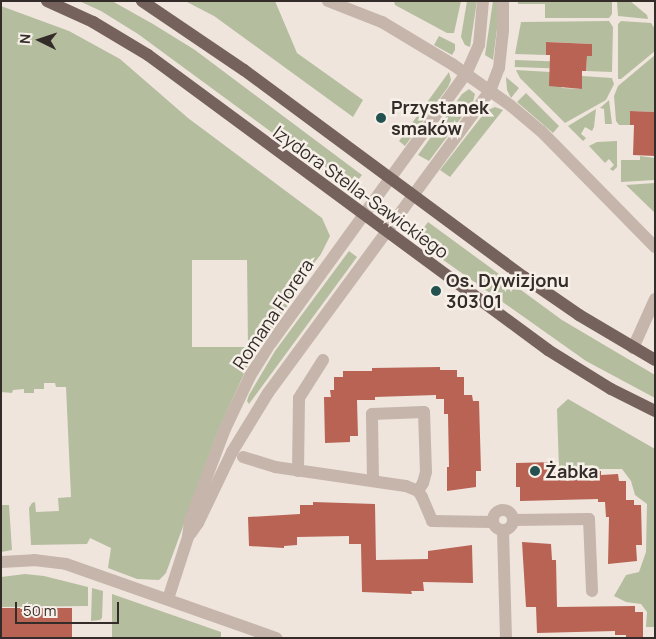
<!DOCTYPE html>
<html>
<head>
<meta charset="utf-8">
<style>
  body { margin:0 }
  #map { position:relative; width:656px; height:639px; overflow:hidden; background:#efe5dd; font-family:Manrope,sans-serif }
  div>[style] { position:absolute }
  .green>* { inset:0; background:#b5bd9f; transform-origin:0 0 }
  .building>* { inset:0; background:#b86353; transform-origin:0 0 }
  .minor>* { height:12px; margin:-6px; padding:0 6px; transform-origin:6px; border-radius:6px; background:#c6b5ab }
  .minor>.ring { margin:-6px; padding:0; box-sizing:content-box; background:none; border:12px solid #c6b5ab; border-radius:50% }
  .major>* { height:12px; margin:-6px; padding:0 6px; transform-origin:6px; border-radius:6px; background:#75625c }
  .dots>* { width:14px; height:14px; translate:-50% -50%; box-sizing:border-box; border:2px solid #f7f0e9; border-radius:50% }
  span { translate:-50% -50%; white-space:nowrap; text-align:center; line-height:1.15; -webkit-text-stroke:5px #f7f0e9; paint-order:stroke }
  .poi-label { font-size:18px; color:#342c29; font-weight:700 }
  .left { translate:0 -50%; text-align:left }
  .street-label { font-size:18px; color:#342c29 }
  .frame { position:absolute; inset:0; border:2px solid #342c29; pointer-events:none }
  .north { position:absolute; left:15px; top:15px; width:50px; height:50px; -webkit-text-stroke:4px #f7f0e9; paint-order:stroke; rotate:274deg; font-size:14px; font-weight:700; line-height:20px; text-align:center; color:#342c29 }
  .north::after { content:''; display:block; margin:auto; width:18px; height:22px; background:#342c29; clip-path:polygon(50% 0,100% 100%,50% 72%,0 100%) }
  .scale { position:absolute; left:15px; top:602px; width:104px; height:22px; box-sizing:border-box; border:2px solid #342c29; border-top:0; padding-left:6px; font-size:15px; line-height:18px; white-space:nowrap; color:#342c29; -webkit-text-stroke:4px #f7f0e9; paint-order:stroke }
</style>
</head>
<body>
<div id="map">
  <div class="green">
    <div style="clip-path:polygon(79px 1px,112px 1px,153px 24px,195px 50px,362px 175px,350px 190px,138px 34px,101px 11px)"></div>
    <div style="clip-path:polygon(185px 1px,275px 1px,297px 53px,363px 100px,353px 117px,214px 16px)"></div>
    <div style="clip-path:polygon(394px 1px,461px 1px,454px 33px,447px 33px,395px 5px)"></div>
    <div style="clip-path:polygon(467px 1px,477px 1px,470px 47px,465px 45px,461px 37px)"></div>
    <div style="clip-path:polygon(493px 1px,497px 1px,498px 21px,493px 60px,485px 55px)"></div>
    <div style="clip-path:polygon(518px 1px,612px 1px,612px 14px,609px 18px,545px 18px,545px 4px,518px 4px)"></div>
    <div style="clip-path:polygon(617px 1px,630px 1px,647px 15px,648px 19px,618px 16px)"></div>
    <div style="clip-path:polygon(evenodd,1px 6px,69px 31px,120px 59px,188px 118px,322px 218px,330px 236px,321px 254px,296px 287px,297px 291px,248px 365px,218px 431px,166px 573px,159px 580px,137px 579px,108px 568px,111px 548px,90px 538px,87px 544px,31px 545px,29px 508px,32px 503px,35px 502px,36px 512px,59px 511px,58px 498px,71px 497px,66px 387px,56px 387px,55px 383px,44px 383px,44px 389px,34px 389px,34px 393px,24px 393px,24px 389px,13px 390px,12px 393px,1px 392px,1px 6px,192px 260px,247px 260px,248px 347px,192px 347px,192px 260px)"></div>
    <div style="clip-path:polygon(609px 21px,613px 27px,612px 72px,586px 71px,587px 56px,592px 56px,592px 44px,547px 42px,546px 55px,515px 54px,521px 22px)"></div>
    <div style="clip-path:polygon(621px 21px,651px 23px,655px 29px,655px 51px,621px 79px,618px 79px,618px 24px)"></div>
    <div style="clip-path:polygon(439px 36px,455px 44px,455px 50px,452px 55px,434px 45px)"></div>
    <div style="clip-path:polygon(655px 55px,655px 112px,630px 111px,630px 125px,619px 125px,616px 121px,614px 96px,618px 86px)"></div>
    <div style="left:515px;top:60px;width:35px;height:7px;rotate:2deg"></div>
    <div style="clip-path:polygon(516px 70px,550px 72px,562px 88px,582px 89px,582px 76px,612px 78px,614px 84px,606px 100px,565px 123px,520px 78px)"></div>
    <div style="clip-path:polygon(449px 72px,451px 80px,448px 87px,405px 146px,399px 141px)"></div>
    <div style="clip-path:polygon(506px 77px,519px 88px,511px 98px,507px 90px)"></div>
    <div style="clip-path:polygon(469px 89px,475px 94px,473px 102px,429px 161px,418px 155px,462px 94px)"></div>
    <div style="clip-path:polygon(526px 93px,559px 126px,553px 133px,517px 102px)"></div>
    <div style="clip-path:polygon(609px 100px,612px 124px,605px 124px,604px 109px,600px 108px)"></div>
    <div style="clip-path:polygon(495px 107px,503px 110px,450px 177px,440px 170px,486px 111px)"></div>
    <div style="clip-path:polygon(596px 109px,594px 127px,592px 131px,585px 127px,581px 134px,586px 138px,583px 141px,568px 126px)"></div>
    <div style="clip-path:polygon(617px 141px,617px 167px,613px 171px,610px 169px,614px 165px,609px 159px,605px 163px,589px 146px,597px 142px)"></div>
    <div style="clip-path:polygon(640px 156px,655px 158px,655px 180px,621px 182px,621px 160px,640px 160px)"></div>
    <div style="clip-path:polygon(655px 183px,655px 213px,626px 185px)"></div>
    <div style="clip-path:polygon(428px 222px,562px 320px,655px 375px,655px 398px,586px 361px,415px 240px)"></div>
    <div style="clip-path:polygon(349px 251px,357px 257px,249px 404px,247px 401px,249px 395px,275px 351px)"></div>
    <div style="clip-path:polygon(568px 399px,655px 449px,655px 627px,646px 627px,647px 612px,641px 604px,626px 602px,614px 596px,626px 575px,639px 572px,646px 552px,647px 504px,635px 495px,631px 481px,622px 469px,559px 469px,557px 409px)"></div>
    <div style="clip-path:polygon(1px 505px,9px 505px,12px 550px,1px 552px)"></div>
    <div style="clip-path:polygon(25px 574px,44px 576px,88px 587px,88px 606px,1px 607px,1px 577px)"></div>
    <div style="clip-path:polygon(92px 588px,103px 591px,102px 618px,100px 620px,91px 621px)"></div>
    <div style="clip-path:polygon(112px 594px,221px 632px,221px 638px,112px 638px)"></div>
  </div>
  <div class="building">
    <div style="clip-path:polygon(546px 42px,592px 44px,592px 56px,587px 56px,586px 71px,582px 71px,582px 89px,549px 86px,550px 55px,546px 55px)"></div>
    <div style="clip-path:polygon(630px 111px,655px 112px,655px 156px,633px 155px,634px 125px,630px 125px)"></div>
    <div style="clip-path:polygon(440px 367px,440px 370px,457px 370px,457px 377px,464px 377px,464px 395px,472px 395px,473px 401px,479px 401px,481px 471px,476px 471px,476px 487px,447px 491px,447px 467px,449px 467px,448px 414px,444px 414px,444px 399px,436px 399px,436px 395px,375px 397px,375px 400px,357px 400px,358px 436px,350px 436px,350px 442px,325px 443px,324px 397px,331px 397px,330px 390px,334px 390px,334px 377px,343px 377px,343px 371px,372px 371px,372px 368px)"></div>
    <div style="clip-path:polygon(555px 462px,555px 474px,601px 471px,601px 475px,618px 474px,619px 481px,626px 481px,626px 500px,634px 500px,634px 505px,641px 505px,642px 545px,636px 545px,637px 561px,608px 564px,609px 517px,606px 517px,605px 502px,598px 502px,598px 499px,520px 501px,520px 487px,516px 487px,516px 463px)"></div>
    <div style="clip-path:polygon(313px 502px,375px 504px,376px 560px,428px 559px,428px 551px,472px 545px,473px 583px,423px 582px,424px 591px,411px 591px,412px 594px,362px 592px,361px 544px,349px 544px,349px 536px,297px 537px,297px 545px,284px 546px,284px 548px,249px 546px,248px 517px,300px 514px,300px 505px,313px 505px)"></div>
    <div style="clip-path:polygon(522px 542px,551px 544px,552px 560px,556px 560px,557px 607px,635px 606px,635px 612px,643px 612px,643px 638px,626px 638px,626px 635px,615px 635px,615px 631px,537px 633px,536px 607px,526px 607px)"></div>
    <div style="left:72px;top:608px;width:30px;height:71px;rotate:90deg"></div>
  </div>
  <div class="minor">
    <div style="left:328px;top:1px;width:58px;rotate:21.3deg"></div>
    <div style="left:382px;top:22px;width:82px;rotate:31deg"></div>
    <div style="left:452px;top:64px;width:72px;rotate:35.4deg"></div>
    <div style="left:511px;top:106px;width:39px;rotate:40deg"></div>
    <div style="left:541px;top:131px;width:163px;rotate:45.5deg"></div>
    <div style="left:633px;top:348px;width:54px;rotate:-65.8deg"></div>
    <div style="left:243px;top:457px;width:34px;rotate:17deg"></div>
    <div style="left:275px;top:467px;width:132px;rotate:8.3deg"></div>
    <div style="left:406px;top:486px;width:13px;rotate:23deg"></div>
    <div style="left:418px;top:491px;width:7px;rotate:56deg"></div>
    <div style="left:422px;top:497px;width:26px;rotate:67deg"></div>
    <div style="left:432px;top:521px;width:60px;rotate:1deg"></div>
    <div style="left:298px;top:471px;width:73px;rotate:-89.2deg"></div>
    <div style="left:299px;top:398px;width:45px;rotate:-57.7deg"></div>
    <div style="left:373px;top:481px;width:67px;rotate:-90.9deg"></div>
    <div style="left:372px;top:414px;width:52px;rotate:-2.2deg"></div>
    <div style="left:424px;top:412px;width:60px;rotate:88.1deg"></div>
    <div style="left:426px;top:472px;width:11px;rotate:105deg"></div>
    <div style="left:423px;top:483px;width:9px;rotate:122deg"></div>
    <div class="ring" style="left:493px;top:510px;width:8px;height:8px"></div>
    <div style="left:513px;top:520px;width:76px;rotate:-0.8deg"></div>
    <div style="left:589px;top:519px;width:72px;rotate:87.6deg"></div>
    <div style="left:503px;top:531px;width:107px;rotate:88.4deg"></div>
    <div style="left:191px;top:533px;width:12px;rotate:-55deg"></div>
    <div style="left:198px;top:523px;width:79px;rotate:-64.4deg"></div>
    <div style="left:232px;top:452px;width:69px;rotate:-58.6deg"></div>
    <div style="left:268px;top:393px;width:375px;rotate:-53.7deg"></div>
    <div style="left:490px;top:91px;width:25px;rotate:-69deg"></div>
    <div style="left:499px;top:68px;width:37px;rotate:-84deg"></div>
    <div style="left:503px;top:31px;width:30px;rotate:-90deg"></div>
    <div style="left:1px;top:562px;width:33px;rotate:-3deg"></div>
    <div style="left:34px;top:560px;width:32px;rotate:7deg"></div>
    <div style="left:66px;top:564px;width:223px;rotate:19.4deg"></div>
    <div style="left:168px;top:599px;width:65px;rotate:-72.1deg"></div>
    <div style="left:188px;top:537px;width:16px;rotate:-83deg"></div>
    <div style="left:190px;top:521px;width:98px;rotate:-69.2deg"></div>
    <div style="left:225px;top:429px;width:59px;rotate:-64.7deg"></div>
    <div style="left:250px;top:376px;width:39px;rotate:-58deg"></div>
    <div style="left:271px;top:343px;width:332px;rotate:-54.1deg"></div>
    <div style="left:466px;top:74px;width:32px;rotate:-66deg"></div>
    <div style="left:479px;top:45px;width:44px;rotate:-84.8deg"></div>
  </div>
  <div class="major">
    <div style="left:47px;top:1px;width:51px;rotate:24.5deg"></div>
    <div style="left:93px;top:22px;width:64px;rotate:31deg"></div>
    <div style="left:148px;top:55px;width:497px;rotate:36.4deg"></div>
    <div style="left:548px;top:350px;width:74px;rotate:31.8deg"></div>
    <div style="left:611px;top:389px;width:49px;rotate:26.6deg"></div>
    <div style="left:142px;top:1px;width:123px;rotate:34.1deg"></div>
    <div style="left:244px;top:70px;width:348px;rotate:36.5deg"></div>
    <div style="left:524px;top:277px;width:67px;rotate:34.6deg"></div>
    <div style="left:579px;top:315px;width:88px;rotate:30.6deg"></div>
  </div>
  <div class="dots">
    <div style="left:381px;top:118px;background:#235150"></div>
    <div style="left:436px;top:291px;background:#235150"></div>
    <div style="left:535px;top:471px;background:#235150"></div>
  </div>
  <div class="poi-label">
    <span class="left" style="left:391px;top:118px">Przystanek<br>smaków</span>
    <span class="left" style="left:446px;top:291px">Os. Dywizjonu<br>303 01</span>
    <span class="left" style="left:545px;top:471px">Żabka</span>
  </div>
  <div class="street-label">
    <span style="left:361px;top:192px;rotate:36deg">Izydora Stella-Sawickiego</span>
    <span style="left:273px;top:314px;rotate:-56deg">Romana Florera</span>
  </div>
  <div class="frame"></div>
  <div class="north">N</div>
  <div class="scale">50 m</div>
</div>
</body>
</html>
